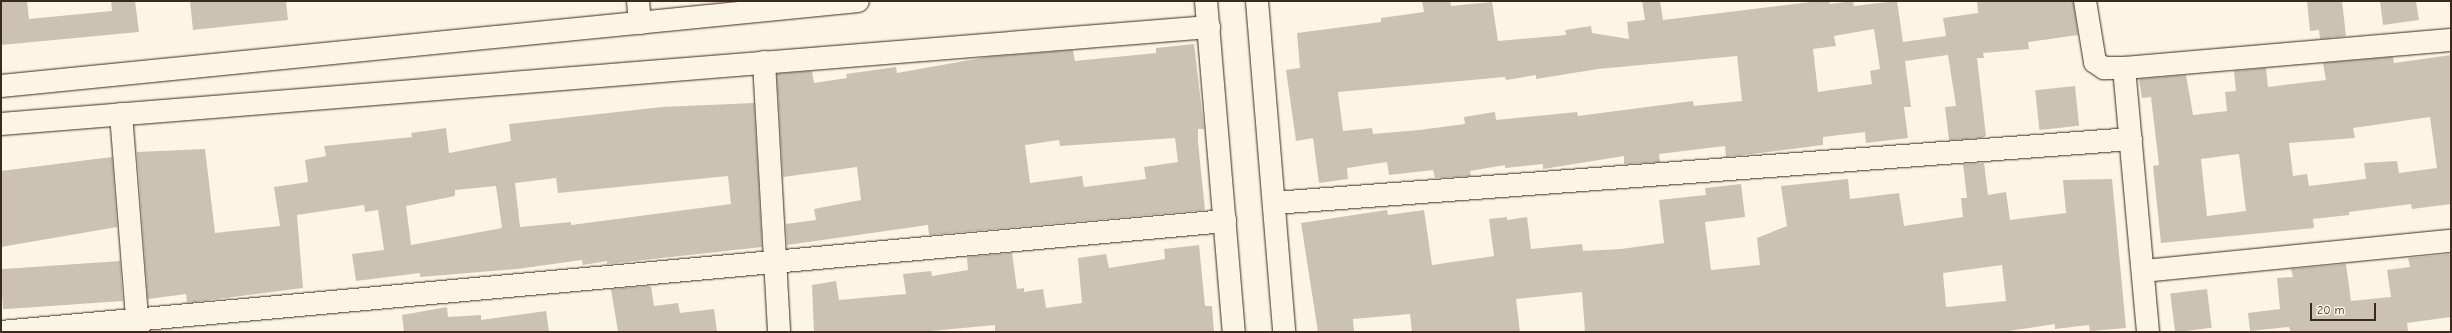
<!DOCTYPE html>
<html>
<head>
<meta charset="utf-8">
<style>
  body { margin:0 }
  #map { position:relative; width:2452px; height:333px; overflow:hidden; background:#fcf5e5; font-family:"Comic Neue",sans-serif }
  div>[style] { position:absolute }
  .building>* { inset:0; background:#ccc2b3; transform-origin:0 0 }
  .roads { filter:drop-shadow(0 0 1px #3b2a1e) drop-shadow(0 0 1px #3b2a1e) }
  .street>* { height:22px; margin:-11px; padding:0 11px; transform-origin:11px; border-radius:11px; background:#fcf5e5 }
  .secondary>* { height:22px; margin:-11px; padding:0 11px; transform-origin:11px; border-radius:11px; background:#fcf5e5 }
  span { translate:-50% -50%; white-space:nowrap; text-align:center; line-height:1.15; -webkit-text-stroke:3px #fcf5e5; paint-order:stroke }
  .frame { position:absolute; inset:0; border:2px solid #3b2a1e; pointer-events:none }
  .scale { position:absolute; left:2310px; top:303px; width:66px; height:18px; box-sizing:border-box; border:2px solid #3b2a1e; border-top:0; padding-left:5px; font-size:12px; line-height:14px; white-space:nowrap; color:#3b2a1e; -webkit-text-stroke:3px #fcf5e5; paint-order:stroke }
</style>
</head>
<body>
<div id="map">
  <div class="building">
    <div style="clip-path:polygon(1px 1px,27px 1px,29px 19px,112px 11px,111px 1px,135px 1px,139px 32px,1px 45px)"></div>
    <div style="clip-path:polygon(190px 1px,286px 1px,288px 20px,193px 30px)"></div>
    <div style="clip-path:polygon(evenodd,1422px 1px,1450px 1px,1451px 6px,1492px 2px,1498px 41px,1566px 35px,1565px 30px,1591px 26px,1592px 33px,1629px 39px,1627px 22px,1645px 20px,1642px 1px,1660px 1px,1663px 20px,1819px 1px,1829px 1px,1830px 4px,1853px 1px,1854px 6px,1897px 1px,1903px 42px,1946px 36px,1943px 18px,1978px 13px,1977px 1px,2073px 1px,2078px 35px,2028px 42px,2029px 49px,1983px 53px,1984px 58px,1977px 58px,1986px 136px,1981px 138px,1949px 140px,1945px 107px,1956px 106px,1948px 55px,1905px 61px,1911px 107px,1904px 107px,1908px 138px,1866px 143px,1865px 132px,1823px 137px,1823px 145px,1743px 155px,1726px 157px,1725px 146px,1659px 154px,1660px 162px,1624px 164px,1624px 156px,1543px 169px,1543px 164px,1505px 168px,1505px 165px,1470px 171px,1471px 176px,1435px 178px,1433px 170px,1389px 175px,1387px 162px,1347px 168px,1348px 179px,1319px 183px,1313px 138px,1296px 141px,1286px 70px,1300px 68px,1297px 33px,1381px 22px,1381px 18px,1424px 12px,1422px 1px,1874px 29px,1880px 69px,1870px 71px,1872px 84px,1818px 92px,1813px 49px,1836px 46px,1834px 36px,1874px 29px,1422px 1px,1737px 56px,1742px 101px,1694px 106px,1693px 101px,1578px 116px,1577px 112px,1496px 120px,1495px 112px,1464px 117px,1465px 124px,1419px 130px,1373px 134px,1372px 128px,1343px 131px,1338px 92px,1505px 77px,1506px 80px,1536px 75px,1536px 79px,1598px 69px,1737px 56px)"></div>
    <div style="clip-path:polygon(2307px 1px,2342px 1px,2346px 36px,2320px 39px,2319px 30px,2310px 31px)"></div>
    <div style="clip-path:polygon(2380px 1px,2416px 1px,2419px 20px,2383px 25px)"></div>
    <div style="clip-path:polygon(evenodd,1194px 44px,1204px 129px,1198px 129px,1198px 142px,1205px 210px,929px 235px,928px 225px,787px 245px,786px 224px,816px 220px,814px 209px,861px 200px,857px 167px,783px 177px,777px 74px,812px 71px,814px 83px,847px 78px,846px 74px,896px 67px,897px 73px,987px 57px,1073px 50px,1075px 61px,1156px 53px,1156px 48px,1194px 44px,1175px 138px,1178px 162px,1144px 167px,1146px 179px,1084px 187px,1082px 176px,1030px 183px,1025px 145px,1059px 140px,1060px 146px,1175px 138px)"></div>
    <div style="clip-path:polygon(evenodd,2451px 55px,2451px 204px,2412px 209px,2411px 204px,2349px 212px,2349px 215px,2313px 219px,2314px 228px,2161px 243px,2153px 166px,2159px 165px,2151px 97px,2142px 98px,2139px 79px,2186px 75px,2193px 115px,2227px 111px,2225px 92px,2236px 91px,2234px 71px,2266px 68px,2268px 87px,2326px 80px,2323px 63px,2393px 57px,2394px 63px,2451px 55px,2430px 117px,2437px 168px,2399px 173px,2397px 161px,2364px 163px,2366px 179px,2309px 186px,2307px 174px,2293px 176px,2289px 143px,2355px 138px,2353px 128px,2430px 117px,2451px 55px,2239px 154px,2246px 211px,2207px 216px,2201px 159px,2239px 154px)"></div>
    <div style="left:2075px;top:86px;width:40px;height:40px;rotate:84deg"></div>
    <div style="clip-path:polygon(evenodd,754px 103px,762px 247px,607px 264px,607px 261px,583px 265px,582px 260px,517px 269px,420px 277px,420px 273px,356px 281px,352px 254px,384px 250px,378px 210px,365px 212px,364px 205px,297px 215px,303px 288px,187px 303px,186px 294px,148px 299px,137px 152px,205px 149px,215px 233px,280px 226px,274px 187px,308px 182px,305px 160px,326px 156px,324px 146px,412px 137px,411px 133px,446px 128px,449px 153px,511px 141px,509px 124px,662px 107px,754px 103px,728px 176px,731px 204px,571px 225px,571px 222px,520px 227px,515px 183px,556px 178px,558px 193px,728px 176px,754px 103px,496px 186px,502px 228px,411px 245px,406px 206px,455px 196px,455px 190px,496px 186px)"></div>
    <div style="clip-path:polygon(112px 157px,117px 227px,1px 247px,1px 171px)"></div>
    <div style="clip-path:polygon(evenodd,1984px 163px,1988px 195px,2006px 192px,2010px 220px,2066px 213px,2063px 180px,2112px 179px,2126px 328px,2090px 331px,2089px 325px,2055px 329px,2055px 324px,2002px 332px,1585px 332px,1582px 292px,1516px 299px,1520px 332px,1412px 332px,1410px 314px,1353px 319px,1354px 332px,1318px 332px,1301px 223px,1387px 210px,1388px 215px,1424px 210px,1432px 265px,1494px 256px,1489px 219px,1507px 217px,1507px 220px,1527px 217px,1531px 249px,1582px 244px,1583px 251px,1621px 249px,1664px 243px,1659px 200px,1706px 195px,1705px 188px,1741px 184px,1745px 217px,1705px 222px,1711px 270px,1760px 265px,1757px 238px,1787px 226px,1781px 186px,1848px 179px,1850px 199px,1899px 193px,1904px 226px,1963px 217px,1961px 198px,1967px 198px,1963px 164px,1984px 163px,2002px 265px,2006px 301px,1946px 307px,1943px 273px,2002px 265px)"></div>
    <div style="clip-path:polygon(1199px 245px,1205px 306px,1212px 306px,1214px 332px,995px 332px,995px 325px,921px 332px,814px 332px,812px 285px,836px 281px,839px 300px,906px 294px,903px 274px,931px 271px,932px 276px,968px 270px,967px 257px,1012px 253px,1017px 289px,1024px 288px,1024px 292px,1043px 289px,1046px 308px,1082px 303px,1078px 258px,1106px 254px,1109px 268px,1165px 259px,1164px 249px)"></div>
    <div style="clip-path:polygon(2451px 254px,2451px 317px,2407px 323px,2408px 331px,2390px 332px,2291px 332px,2289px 327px,2250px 331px,2248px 313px,2280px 309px,2277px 278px,2293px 277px,2291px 269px,2346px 264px,2351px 301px,2391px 297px,2387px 270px,2410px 267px,2408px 258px)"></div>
    <div style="left:120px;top:261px;width:40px;height:120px;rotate:86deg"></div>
    <div style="clip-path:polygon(651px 286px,654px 306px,678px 303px,680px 313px,714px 309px,717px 332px,618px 332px,611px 289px)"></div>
    <div style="left:2207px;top:289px;width:39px;height:37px;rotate:83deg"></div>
    <div style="clip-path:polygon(447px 307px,448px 317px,481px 315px,481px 320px,546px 311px,549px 332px,404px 332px,402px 315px)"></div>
  </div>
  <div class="roads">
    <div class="street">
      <div style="left:638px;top:1px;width:22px;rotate:85deg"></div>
      <div style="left:2085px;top:1px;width:62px;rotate:80.7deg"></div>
      <div style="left:2095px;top:62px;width:11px;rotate:34deg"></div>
      <div style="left:2104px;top:68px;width:20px"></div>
      <div style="left:2124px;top:68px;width:265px;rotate:84.8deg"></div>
      <div style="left:764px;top:62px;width:270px;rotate:86.8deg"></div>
      <div style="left:2124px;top:68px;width:328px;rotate:-4.9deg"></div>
      <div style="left:121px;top:114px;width:219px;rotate:85.5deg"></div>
      <div style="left:1274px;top:203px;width:859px;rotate:-4.27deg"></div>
      <div style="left:2143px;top:271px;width:309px;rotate:-5.6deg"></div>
      <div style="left:1px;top:332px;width:1229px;rotate:-5.18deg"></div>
    </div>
    <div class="secondary">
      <div style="left:1206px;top:1px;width:332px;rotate:85.2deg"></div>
      <div style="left:1257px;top:1px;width:332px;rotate:85.3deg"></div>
      <div style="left:1px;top:86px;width:861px;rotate:-5.66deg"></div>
      <div style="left:1px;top:124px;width:1212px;rotate:-4.59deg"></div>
    </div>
  </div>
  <div class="frame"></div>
  <div class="scale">20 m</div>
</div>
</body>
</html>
